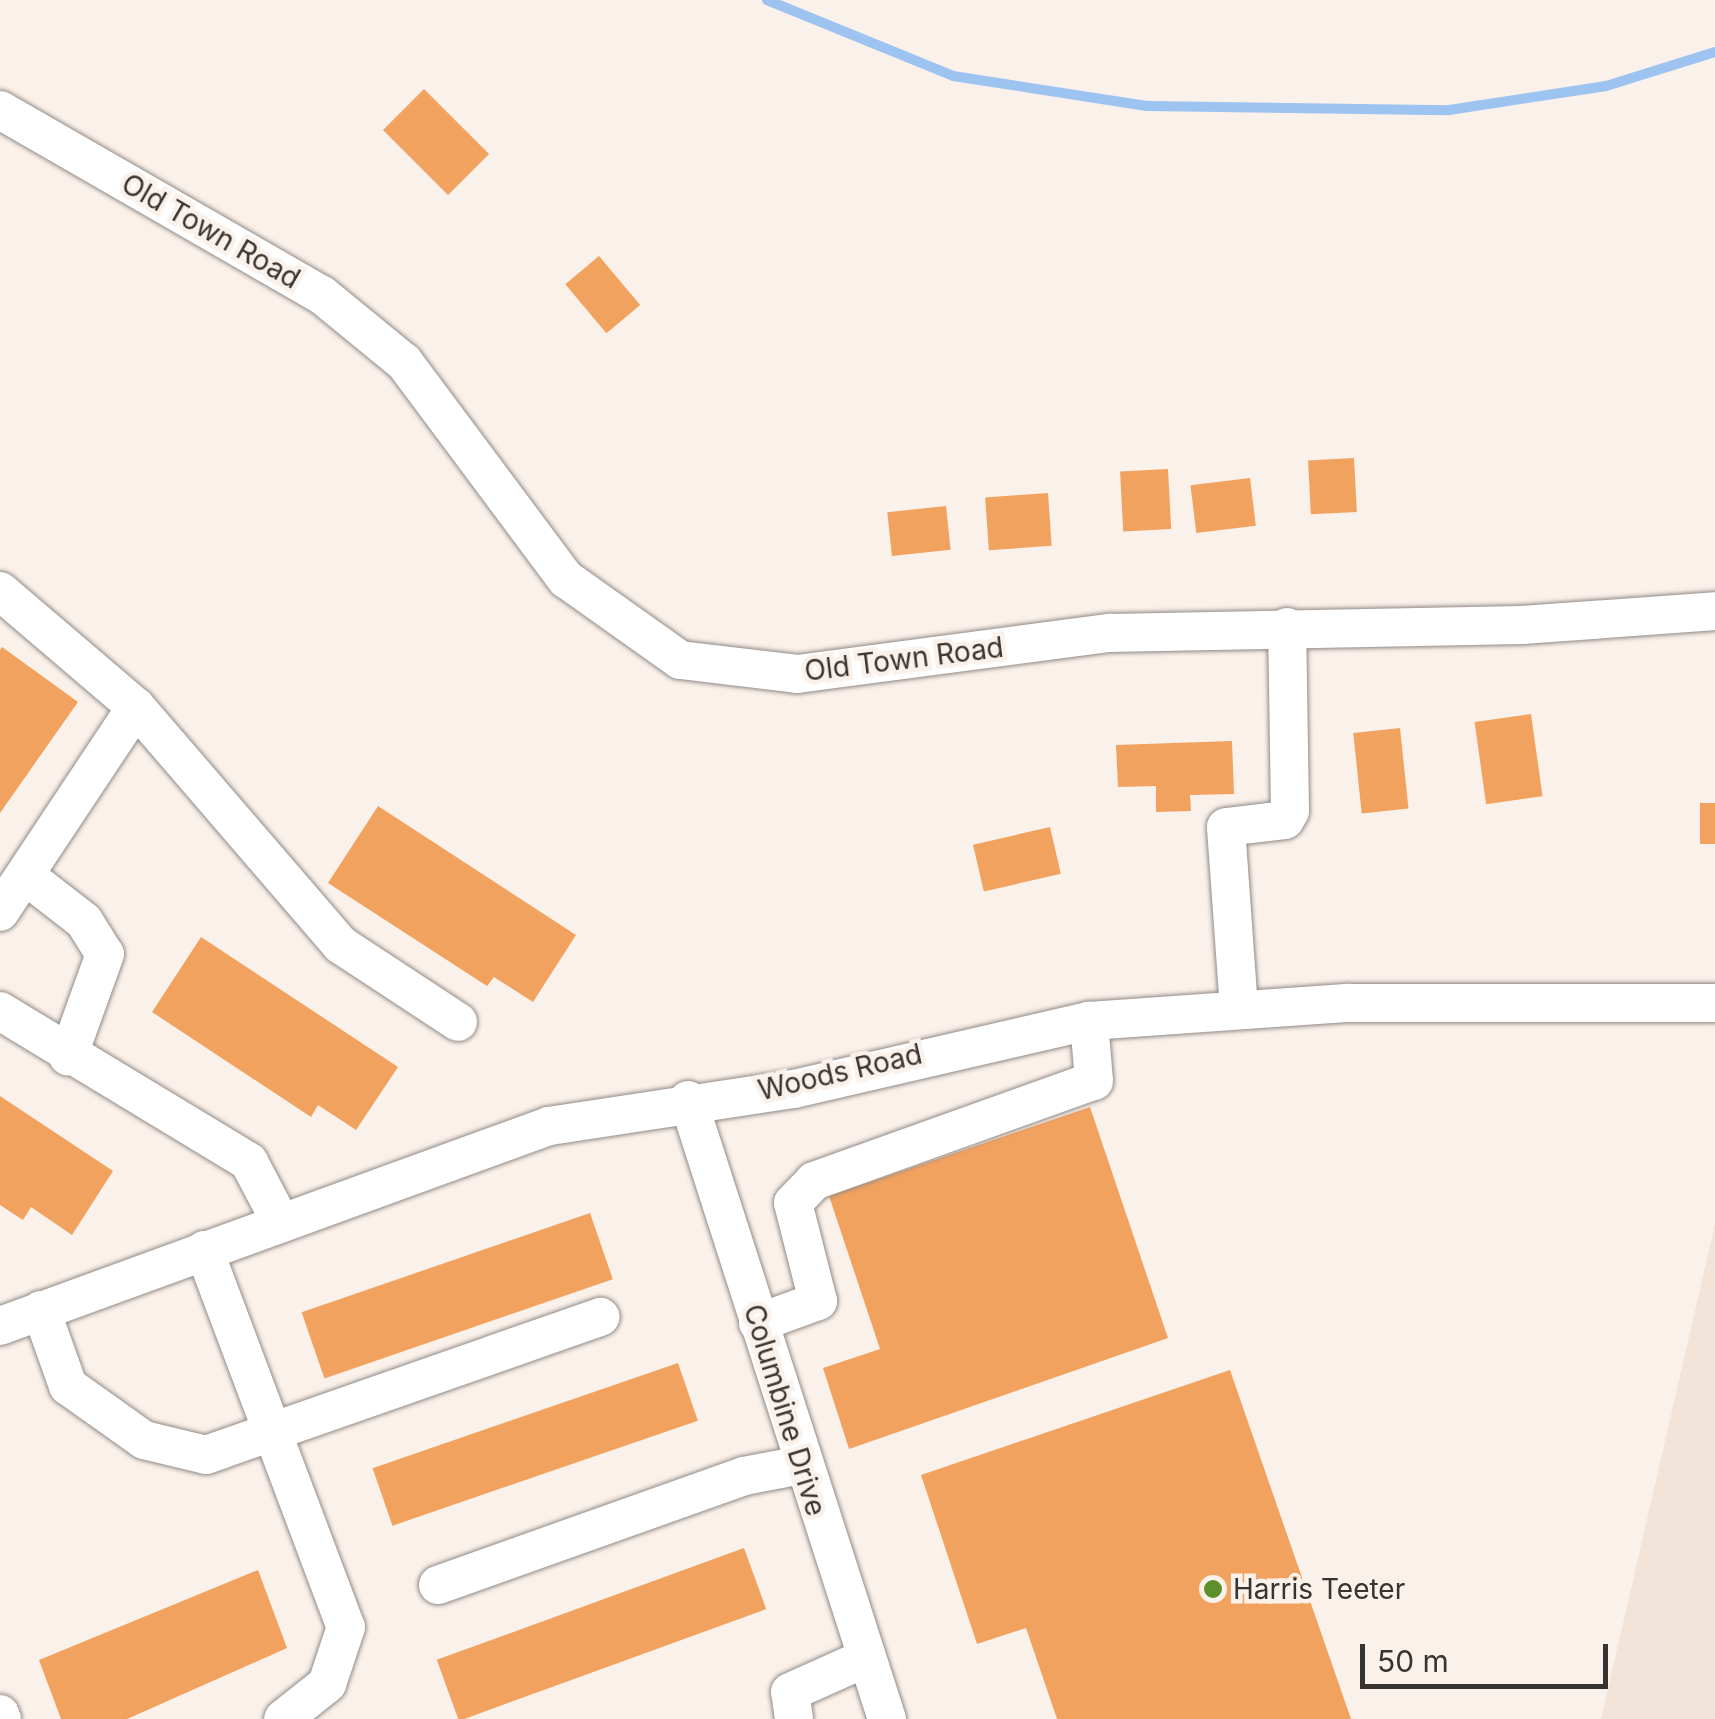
<!DOCTYPE html>
<html>
<head>
<meta charset="utf-8">
<style>
  body { margin:0 }
  #map { position:relative; width:1715px; height:1719px; overflow:hidden; background:#faf1eb; font-family:Inter,sans-serif }
  div>[style] { position:absolute }
  .built>* { inset:0; background:#f3e4d9 }
  .stream>* { height:10px; margin:-5px; padding:0 5px; transform-origin:5px; border-radius:5px; background:#9dc3f0 }
  .building>* { inset:0; background:#f2a25f; transform-origin:0 0 }
  .roads { filter:drop-shadow(0 0 2px #928a85) drop-shadow(0 0 2px #928a85) }
  .minor>* { height:38px; margin:-19px; padding:0 19px; transform-origin:19px; border-radius:19px; background:#fff }
  .dots>* { width:28px; height:28px; translate:-50% -50%; box-sizing:border-box; border:5px solid #faf1eb; border-radius:50% }
  span { translate:-50% -50%; white-space:nowrap; text-align:center; line-height:1.15; -webkit-text-stroke:9px #faf1eb; paint-order:stroke }
  .street-label { font-size:28px; color:#363331 }
  .poi-label { font-size:28px; color:#363331 }
  .left { translate:0 -50%; text-align:left }
  .scale { position:absolute; left:1360px; top:1644px; width:248px; height:45px; box-sizing:border-box; border:5px solid #363331; border-top:0; padding-left:12px; font-size:30px; line-height:35px; white-space:nowrap; color:#363331; -webkit-text-stroke:8px #faf1eb; paint-order:stroke }
</style>
</head>
<body>
<div id="map">
  <div class="built">
    <div style="clip-path:polygon(1715px 1224px,1715px 1719px,1601px 1719px)"></div>
  </div>
  <div class="stream">
    <div style="left:767px;top:0;width:201px;rotate:22.2deg"></div>
    <div style="left:953px;top:76px;width:196px;rotate:8.8deg"></div>
    <div style="left:1147px;top:106px;width:302px;rotate:0.8deg"></div>
    <div style="left:1449px;top:110px;width:159px;rotate:-8.7deg"></div>
    <div style="left:1606px;top:86px;width:114px;rotate:-17.3deg"></div>
  </div>
  <div class="building">
    <div style="left:424px;top:89px;width:92px;height:58px;rotate:45deg"></div>
    <div style="left:599px;top:256px;width:64px;height:44px;rotate:50deg"></div>
    <div style="left:1354px;top:458px;width:54px;height:46px;rotate:87deg"></div>
    <div style="left:1168px;top:469px;width:60px;height:48px;rotate:87deg"></div>
    <div style="left:1250px;top:478px;width:48px;height:60px;rotate:83deg"></div>
    <div style="left:1048px;top:493px;width:53px;height:63px;rotate:86deg"></div>
    <div style="left:946px;top:506px;width:44px;height:59px;rotate:84deg"></div>
    <div style="clip-path:polygon(2px 647px,78px 702px,0 813px,0 650px)"></div>
    <div style="left:1531px;top:714px;width:83px;height:57px;rotate:82deg"></div>
    <div style="left:1400px;top:728px;width:81px;height:47px;rotate:84deg"></div>
    <div style="clip-path:polygon(1232px 741px,1234px 794px,1190px 795px,1191px 811px,1156px 812px,1156px 786px,1118px 787px,1116px 745px)"></div>
    <div style="left:1700px;top:803px;width:15px;height:41px"></div>
    <div style="clip-path:polygon(378px 806px,576px 935px,533px 1002px,494px 977px,487px 986px,328px 883px)"></div>
    <div style="left:1050px;top:827px;width:48px;height:79px;rotate:77deg"></div>
    <div style="clip-path:polygon(201px 937px,398px 1067px,356px 1130px,318px 1105px,311px 1117px,152px 1012px)"></div>
    <div style="clip-path:polygon(0 1096px,113px 1171px,72px 1235px,31px 1207px,23px 1220px,0 1205px)"></div>
    <div style="clip-path:polygon(1090px 1107px,1168px 1338px,849px 1449px,823px 1368px,880px 1349px,829px 1196px)"></div>
    <div style="left:590px;top:1213px;width:70px;height:305px;rotate:71deg"></div>
    <div style="left:678px;top:1363px;width:61px;height:323px;rotate:71deg"></div>
    <div style="clip-path:polygon(1230px 1370px,1351px 1719px,1057px 1719px,1026px 1628px,977px 1644px,921px 1475px)"></div>
    <div style="left:744px;top:1548px;width:65px;height:327px;rotate:70deg"></div>
    <div style="clip-path:polygon(258px 1570px,287px 1648px,127px 1719px,61px 1719px,39px 1660px)"></div>
  </div>
  <div class="roads">
    <div class="minor">
      <div style="left:0;top:110px;width:371px;rotate:29.9deg"></div>
      <div style="left:322px;top:295px;width:106px;rotate:39.3deg"></div>
      <div style="left:404px;top:362px;width:271px;rotate:53.3deg"></div>
      <div style="left:566px;top:579px;width:140px;rotate:35.4deg"></div>
      <div style="left:680px;top:660px;width:118px;rotate:6.8deg"></div>
      <div style="left:797px;top:674px;width:315px;rotate:-7.5deg"></div>
      <div style="left:1109px;top:633px;width:413px;rotate:-1.1deg"></div>
      <div style="left:1522px;top:625px;width:194px;rotate:-4.1deg"></div>
      <div style="left:0;top:591px;width:179px;rotate:40.5deg"></div>
      <div style="left:136px;top:707px;width:246px;rotate:123.6deg"></div>
      <div style="left:136px;top:707px;width:314px;rotate:49.3deg"></div>
      <div style="left:341px;top:945px;width:140px;rotate:33.3deg"></div>
      <div style="left:26px;top:876px;width:73px;rotate:37.8deg"></div>
      <div style="left:84px;top:921px;width:39px;rotate:58deg"></div>
      <div style="left:105px;top:954px;width:109px;rotate:109.8deg"></div>
      <div style="left:1239px;top:1009px;width:182px;rotate:-94.1deg"></div>
      <div style="left:1226px;top:827px;width:59px;rotate:-6.8deg"></div>
      <div style="left:1285px;top:820px;width:10px;rotate:-61deg"></div>
      <div style="left:1290px;top:811px;width:184px;rotate:-90.9deg"></div>
      <div style="left:0;top:1011px;width:291px;rotate:31.2deg"></div>
      <div style="left:249px;top:1162px;width:69px;rotate:62.3deg"></div>
      <div style="left:688px;top:1100px;width:650px;rotate:72.18deg"></div>
      <div style="left:204px;top:1250px;width:403px;rotate:69.4deg"></div>
      <div style="left:346px;top:1627px;width:60px;rotate:108.4deg"></div>
      <div style="left:327px;top:1684px;width:56px;rotate:141.5deg"></div>
      <div style="left:41px;top:1310px;width:81px;rotate:70.4deg"></div>
      <div style="left:68px;top:1386px;width:93px;rotate:35.4deg"></div>
      <div style="left:144px;top:1440px;width:64px;rotate:13.6deg"></div>
      <div style="left:206px;top:1455px;width:418px;rotate:-19.3deg"></div>
      <div style="left:758px;top:1323px;width:64px;rotate:-20.1deg"></div>
      <div style="left:818px;top:1301px;width:101px;rotate:-104.3deg"></div>
      <div style="left:793px;top:1203px;width:30px;rotate:-46deg"></div>
      <div style="left:814px;top:1181px;width:297px;rotate:-19.7deg"></div>
      <div style="left:1094px;top:1081px;width:60px;rotate:-94.8deg"></div>
      <div style="left:0;top:1326px;width:584px;rotate:-20.02deg"></div>
      <div style="left:549px;top:1126px;width:248px;rotate:-8.6deg"></div>
      <div style="left:794px;top:1089px;width:303px;rotate:-13deg"></div>
      <div style="left:1089px;top:1021px;width:261px;rotate:-4deg"></div>
      <div style="left:1349px;top:1003px;width:366px"></div>
      <div style="left:438px;top:1585px;width:325px;rotate:-19.6deg"></div>
      <div style="left:744px;top:1476px;width:58px;rotate:-10.9deg"></div>
      <div style="left:0;top:1714px;width:5px;rotate:68deg"></div>
      <div style="left:794px;top:1719px;width:27px;rotate:-98deg"></div>
      <div style="left:790px;top:1692px;width:83px;rotate:-24.1deg"></div>
    </div>
  </div>
  <div class="dots">
    <div style="left:1213px;top:1589px;background:#5b902a"></div>
  </div>
  <div class="street-label">
    <span style="left:211px;top:231px;rotate:30deg">Old Town Road</span>
    <span style="left:904px;top:659px;rotate:-7deg">Old Town Road</span>
    <span style="left:840px;top:1072px;rotate:-13deg">Woods Road</span>
    <span style="left:785px;top:1410px;rotate:73deg">Columbine Drive</span>
  </div>
  <div class="poi-label">
    <span class="left" style="left:1233px;top:1589px">Harris Teeter</span>
  </div>
  <div class="scale">50 m</div>
</div>
</body>
</html>
